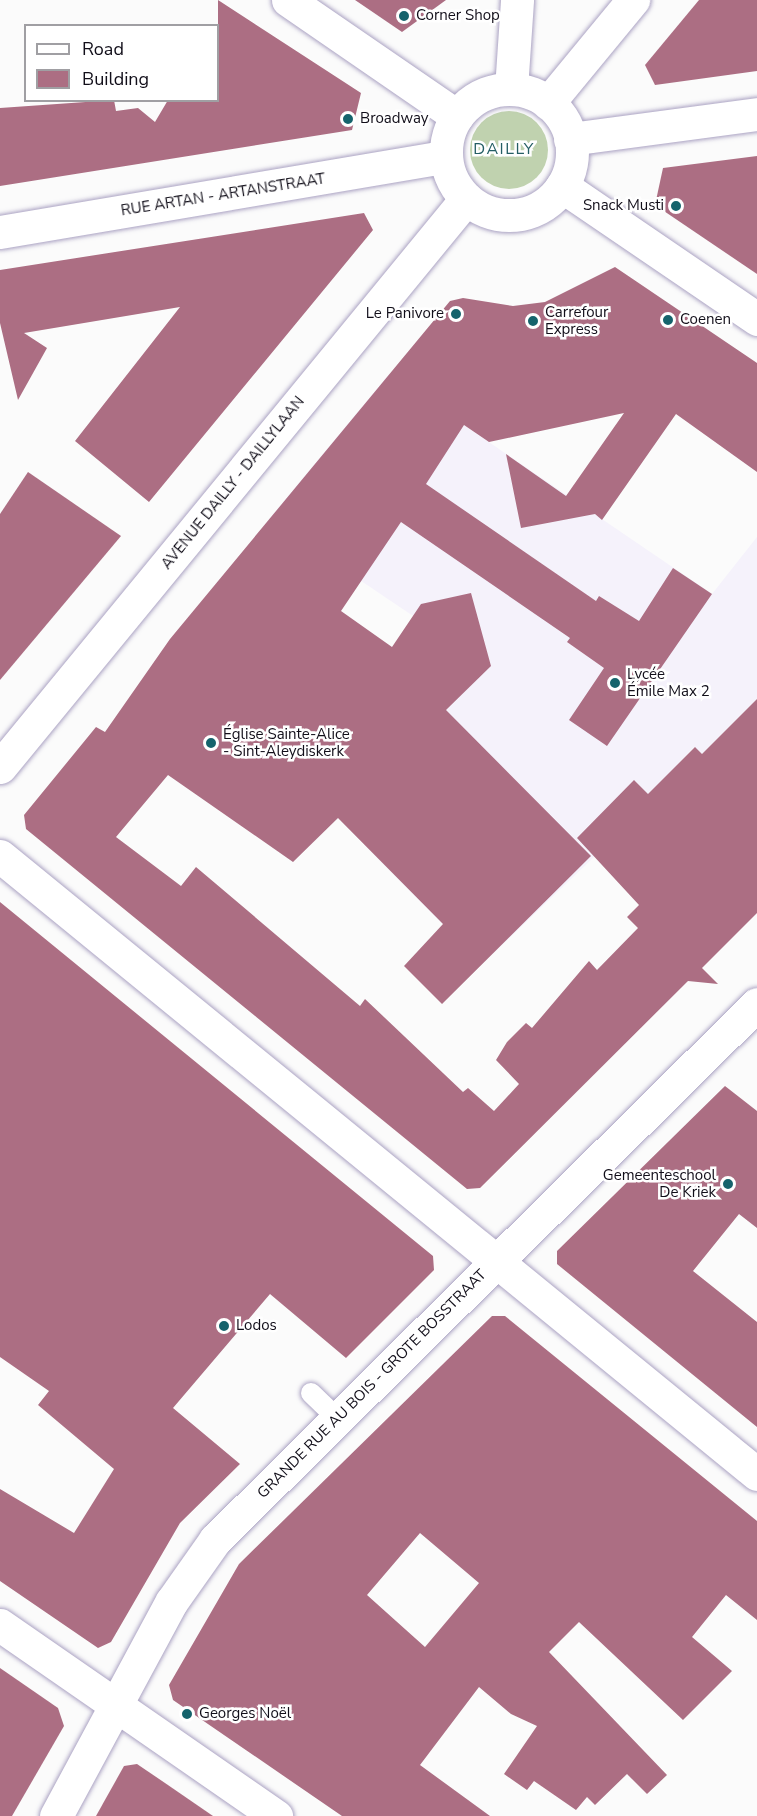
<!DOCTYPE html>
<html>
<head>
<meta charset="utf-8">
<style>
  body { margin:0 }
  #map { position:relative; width:757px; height:1816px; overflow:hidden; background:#fbfbfb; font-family:"Nunito Sans",sans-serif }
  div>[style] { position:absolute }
  .built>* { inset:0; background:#f5f2fb }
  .green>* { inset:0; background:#c0d2af }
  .round { border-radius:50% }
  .building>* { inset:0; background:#ac6e83 }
  .roads { filter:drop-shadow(0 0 2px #aba3c3) drop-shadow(0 0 2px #aba3c3) }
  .lane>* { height:20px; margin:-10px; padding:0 10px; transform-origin:10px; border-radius:10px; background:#fff }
  .street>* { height:33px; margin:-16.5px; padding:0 16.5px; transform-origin:16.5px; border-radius:16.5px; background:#fff }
  .street>.ring { margin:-16.5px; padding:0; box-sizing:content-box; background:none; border:33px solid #fff; border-radius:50% }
  .dots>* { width:16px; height:16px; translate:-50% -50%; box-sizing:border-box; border:3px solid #fff; border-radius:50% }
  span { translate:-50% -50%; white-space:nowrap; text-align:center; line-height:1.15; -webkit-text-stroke:5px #fff; paint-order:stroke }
  .poi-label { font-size:15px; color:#110e19 }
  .left { translate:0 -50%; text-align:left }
  .right { translate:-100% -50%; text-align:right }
  .street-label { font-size:15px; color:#110e19 }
  .neighbourhood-label { font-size:16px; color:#255e65; letter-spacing:1.5px }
  .legend { position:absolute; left:24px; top:24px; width:195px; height:78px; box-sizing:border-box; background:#fff; border:2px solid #a09fa3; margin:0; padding:8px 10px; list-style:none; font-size:18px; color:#110e19 }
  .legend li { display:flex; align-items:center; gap:12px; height:30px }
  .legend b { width:30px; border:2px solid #a09fa3 }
</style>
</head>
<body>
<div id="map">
  <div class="built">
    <div style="clip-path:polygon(389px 374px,712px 594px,757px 537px,757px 699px,702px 754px,694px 747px,677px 765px,684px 771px,482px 964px,338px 818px,489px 667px,269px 519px)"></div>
  </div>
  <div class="green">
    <div class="round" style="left:470px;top:111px;width:78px;height:78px"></div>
  </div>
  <div class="building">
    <div style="clip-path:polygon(218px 0,361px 93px,352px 130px,0 186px,0 108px,114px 100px,116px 111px,138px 108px,155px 122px,168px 100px,218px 100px)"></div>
    <div style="clip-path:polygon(355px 0,446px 0,402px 32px)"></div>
    <div style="clip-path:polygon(699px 0,757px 0,757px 71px,655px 85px,645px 65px)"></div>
    <div style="clip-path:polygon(757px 156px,757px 274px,655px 205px,663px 168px)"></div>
    <div style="clip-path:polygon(364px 213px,373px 230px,149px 502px,75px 441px,180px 307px,24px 333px,47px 348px,18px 400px,0 323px,0 270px)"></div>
    <div style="clip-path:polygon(615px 267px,757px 363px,757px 472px,676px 414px,602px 520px,595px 514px,521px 528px,506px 454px,566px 496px,624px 413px,489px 442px,464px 425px,426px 484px,596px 601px,599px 596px,639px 621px,673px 568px,712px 594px,607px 746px,569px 720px,604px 668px,567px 642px,570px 638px,401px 522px,341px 611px,392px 647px,421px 604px,471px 593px,491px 666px,446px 710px,591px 856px,442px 1004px,404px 966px,443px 924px,338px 818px,293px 862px,168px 775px,116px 837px,181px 886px,196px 867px,360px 1006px,365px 999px,463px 1092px,468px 1088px,494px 1111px,519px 1084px,496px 1060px,507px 1042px,526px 1023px,532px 1028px,589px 961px,597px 970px,638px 928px,627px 917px,639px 905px,577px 838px,634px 780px,648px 794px,695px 747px,702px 754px,757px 699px,757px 913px,702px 968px,718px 984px,688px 981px,480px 1188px,467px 1189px,26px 829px,24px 815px,96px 727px,105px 732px,170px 639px,450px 301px,463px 298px,513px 306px,545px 302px)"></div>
    <div style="clip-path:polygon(28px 472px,121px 536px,0 680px,0 514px)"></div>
    <div style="clip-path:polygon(0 902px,433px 1256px,434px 1270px,346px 1358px,270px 1294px,173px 1408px,240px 1464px,180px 1523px,111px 1642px,98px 1648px,0 1581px,0 1489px,74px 1533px,114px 1469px,38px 1405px,49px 1391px,0 1357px)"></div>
    <div style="clip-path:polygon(725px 1086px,757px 1111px,757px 1228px,739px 1214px,693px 1271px,757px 1322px,757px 1427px,557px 1264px,557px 1251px)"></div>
    <div style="clip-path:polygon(evenodd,492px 1316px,505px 1316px,757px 1521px,757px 1620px,726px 1595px,692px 1637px,732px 1671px,683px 1720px,579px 1622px,549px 1652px,667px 1775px,647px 1794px,627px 1774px,595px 1805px,587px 1797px,576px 1810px,534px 1781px,527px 1790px,504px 1774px,537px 1726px,511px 1714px,479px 1687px,420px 1765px,490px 1816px,342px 1816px,173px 1700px,169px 1685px,239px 1564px,492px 1316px,420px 1533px,479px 1583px,425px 1647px,367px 1595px,420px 1533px)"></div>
    <div style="clip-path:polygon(0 1668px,58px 1708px,64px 1726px,12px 1816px,0 1816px)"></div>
    <div style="clip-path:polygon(137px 1764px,165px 1783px,213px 1816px,96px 1816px,124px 1766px)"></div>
  </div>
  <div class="roads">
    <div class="lane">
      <div style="left:311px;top:1393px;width:36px;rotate:44deg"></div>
    </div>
    <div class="street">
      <div style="left:288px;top:0;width:205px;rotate:34.5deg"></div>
      <div style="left:511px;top:89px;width:89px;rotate:-86.1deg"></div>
      <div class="ring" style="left:446px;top:89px;width:93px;height:93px"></div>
      <div style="left:548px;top:103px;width:134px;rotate:-50.5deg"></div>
      <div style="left:570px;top:139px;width:189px;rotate:-7.6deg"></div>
      <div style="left:562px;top:186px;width:236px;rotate:34.3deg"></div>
      <div style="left:0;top:232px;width:451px;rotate:-9.6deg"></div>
      <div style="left:0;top:767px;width:735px;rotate:-50.63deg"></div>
      <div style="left:0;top:856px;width:977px;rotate:39.23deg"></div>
      <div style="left:0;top:1625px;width:336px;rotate:34.7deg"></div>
      <div style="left:56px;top:1816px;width:244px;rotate:-61.7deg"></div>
      <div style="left:172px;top:1601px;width:75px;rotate:-54.8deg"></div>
      <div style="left:215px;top:1540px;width:762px;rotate:-44.68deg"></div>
    </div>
  </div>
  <div class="dots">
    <div style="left:404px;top:16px;background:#15636c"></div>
    <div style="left:348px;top:119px;background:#15636c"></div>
    <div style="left:676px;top:206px;background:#15636c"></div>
    <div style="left:456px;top:314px;background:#15636c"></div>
    <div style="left:668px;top:320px;background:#15636c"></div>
    <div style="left:533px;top:321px;background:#15636c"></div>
    <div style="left:615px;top:683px;background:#15636c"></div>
    <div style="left:211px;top:743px;background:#15636c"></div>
    <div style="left:728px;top:1184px;background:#15636c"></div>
    <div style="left:224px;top:1326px;background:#15636c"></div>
    <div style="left:187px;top:1714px;background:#15636c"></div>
  </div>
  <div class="poi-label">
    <span class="left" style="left:416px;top:16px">Corner Shop</span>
    <span class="left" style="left:360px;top:119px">Broadway</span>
    <span class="right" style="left:664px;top:206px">Snack Musti</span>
    <span class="left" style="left:545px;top:321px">Carrefour<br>Express</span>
    <span class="right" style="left:444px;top:314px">Le Panivore</span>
    <span class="left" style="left:680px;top:320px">Coenen</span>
    <span class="left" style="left:627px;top:683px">Lycée<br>Émile Max 2</span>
    <span class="left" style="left:223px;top:743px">Église Sainte-Alice<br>- Sint-Aleydiskerk</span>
    <span class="right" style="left:716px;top:1184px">Gemeenteschool<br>De Kriek</span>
    <span class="left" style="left:236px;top:1326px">Lodos</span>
    <span class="left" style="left:199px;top:1714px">Georges Noël</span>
  </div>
  <div class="street-label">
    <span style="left:223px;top:195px;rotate:-9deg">RUE ARTAN - ARTANSTRAAT</span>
    <span style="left:233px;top:483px;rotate:-51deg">AVENUE DAILLY - DAILLYLAAN</span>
    <span style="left:372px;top:1384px;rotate:-45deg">GRANDE RUE AU BOIS - GROTE BOSSTRAAT</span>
  </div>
  <div class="neighbourhood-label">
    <span style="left:504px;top:149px">DAILLY</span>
  </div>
  <ul class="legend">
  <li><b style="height:8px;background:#fff"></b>Road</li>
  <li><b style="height:16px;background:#ac6e83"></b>Building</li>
  </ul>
</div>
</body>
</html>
